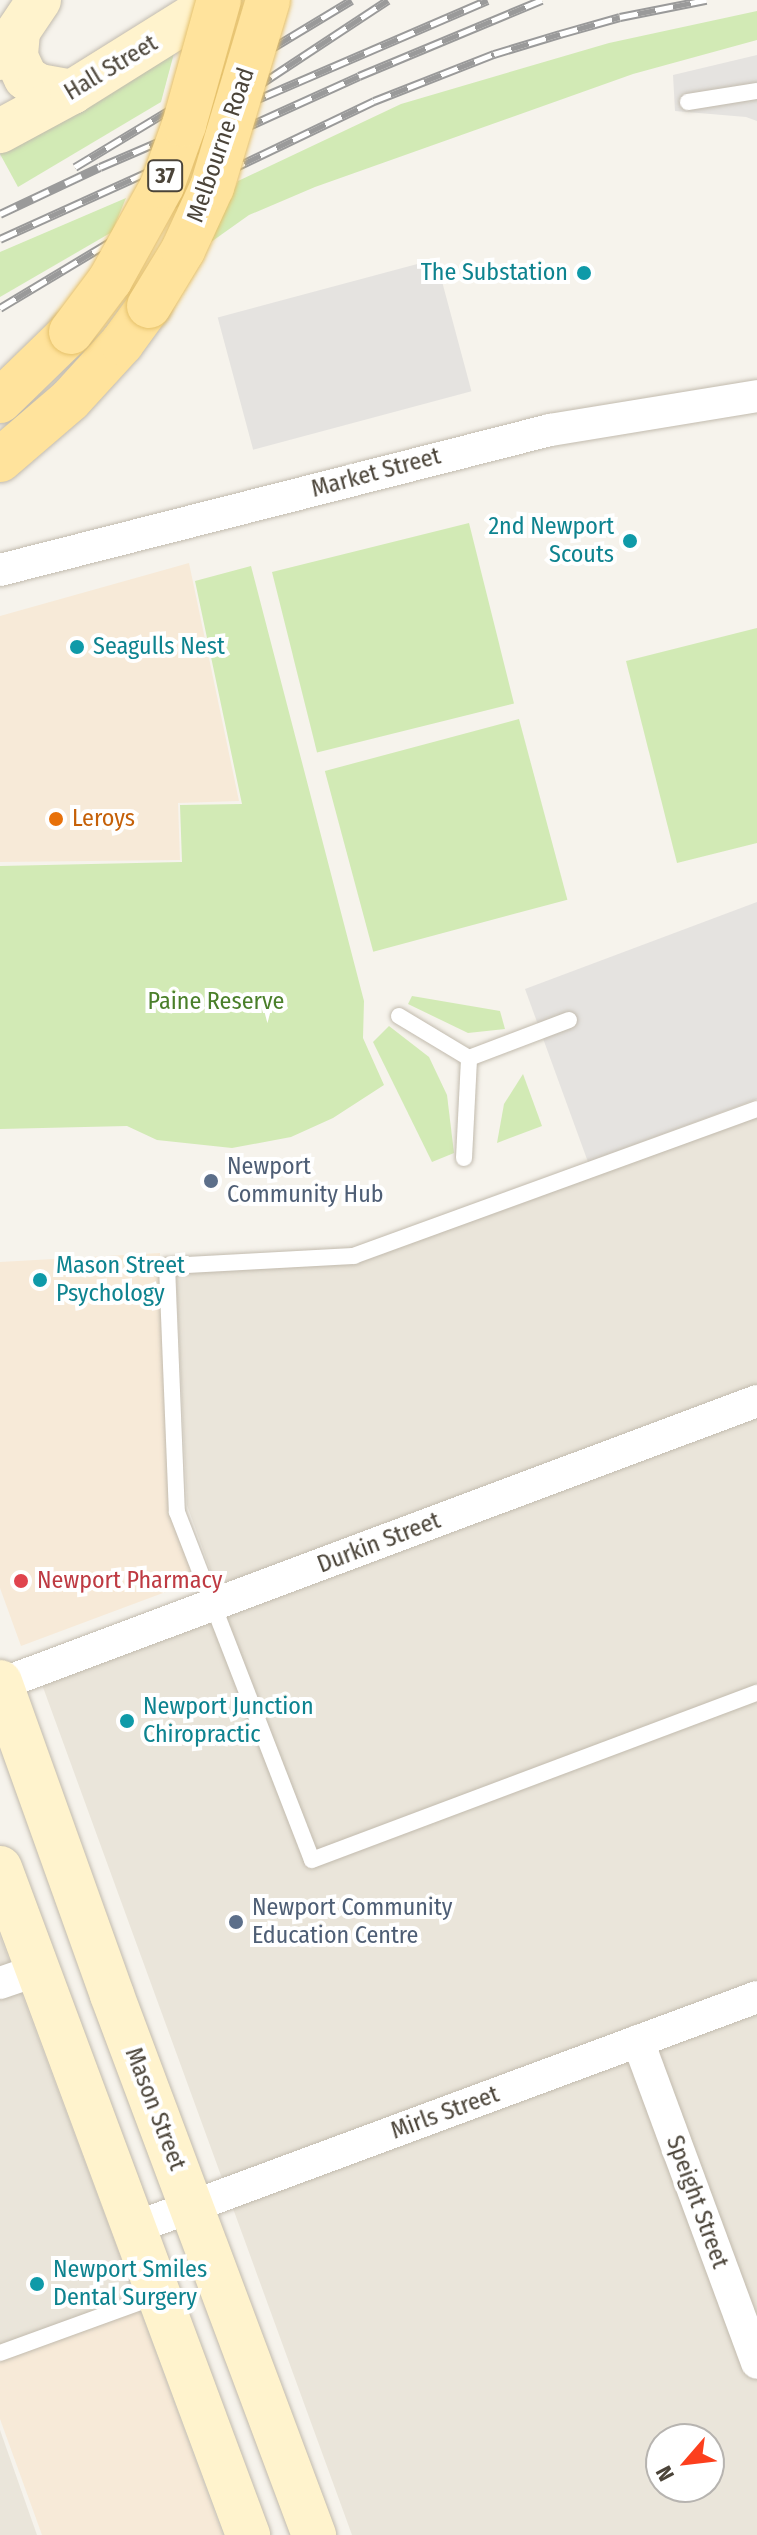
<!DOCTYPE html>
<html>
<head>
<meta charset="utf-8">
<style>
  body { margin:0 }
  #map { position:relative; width:757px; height:2535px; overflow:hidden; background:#f6f3ec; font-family:"Fira Sans Condensed",sans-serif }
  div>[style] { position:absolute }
  .residential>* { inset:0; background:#eae5da }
  .commercial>* { inset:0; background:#f7ead8 }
  .green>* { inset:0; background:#d2eab5; transform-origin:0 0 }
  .parking>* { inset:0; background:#e5e3e0; transform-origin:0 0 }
  .roads { filter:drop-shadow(0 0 2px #c2bbae) drop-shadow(0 0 2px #c2bbae) }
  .lane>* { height:16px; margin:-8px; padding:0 8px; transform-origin:8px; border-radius:8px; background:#fff }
  .street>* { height:32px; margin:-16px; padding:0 16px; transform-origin:16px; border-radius:16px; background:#fff }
  .secondary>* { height:44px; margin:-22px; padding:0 22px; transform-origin:22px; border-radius:22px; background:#fff3cd }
  .primary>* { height:44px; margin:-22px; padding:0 22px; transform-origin:22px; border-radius:22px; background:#ffe39c }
  .rail>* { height:9px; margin-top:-4.5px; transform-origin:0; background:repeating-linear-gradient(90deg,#fff 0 18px,#9a9a9a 0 36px); box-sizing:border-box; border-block:2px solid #9a9a9a }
  .bridges { filter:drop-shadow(0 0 2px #e6c16a) drop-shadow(0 0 2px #e6c16a) }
  .primary-bridge>* { height:44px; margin:-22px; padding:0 22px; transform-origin:22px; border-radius:22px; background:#ffe39c }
  .dots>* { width:22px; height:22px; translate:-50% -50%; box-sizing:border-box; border:4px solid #fff; border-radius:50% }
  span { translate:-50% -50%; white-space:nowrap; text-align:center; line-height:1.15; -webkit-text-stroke:8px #fff; paint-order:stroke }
  .shield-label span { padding:2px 6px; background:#fff; border:2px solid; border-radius:6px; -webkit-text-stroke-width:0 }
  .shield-label { font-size:22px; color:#4b4439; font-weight:700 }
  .street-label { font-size:24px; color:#4b4439 }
  .culture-label { font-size:24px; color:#0d838f }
  .right { translate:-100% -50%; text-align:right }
  .left { translate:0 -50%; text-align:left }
  .food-label { font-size:24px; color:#c56008 }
  .park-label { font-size:24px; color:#4a7f2a }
  .service-label { font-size:24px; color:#4e5e75 }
  .health-label { font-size:24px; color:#be3a42 }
  .north { position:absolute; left:645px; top:2423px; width:80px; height:80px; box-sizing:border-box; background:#fff; border:2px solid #b7b4b0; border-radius:50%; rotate:242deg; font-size:22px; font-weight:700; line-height:32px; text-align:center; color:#4b4439 }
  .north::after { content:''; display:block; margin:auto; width:28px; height:36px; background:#fc3f1d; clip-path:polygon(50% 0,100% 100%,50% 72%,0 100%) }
</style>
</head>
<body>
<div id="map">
  <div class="residential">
    <div style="clip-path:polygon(evenodd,757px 1114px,757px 2535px,352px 2535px,40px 1679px,225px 1611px,187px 1505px,176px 1273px,356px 1264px,757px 1114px,661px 2439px,709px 2439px,709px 2487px,661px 2487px,661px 2439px)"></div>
    <div style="clip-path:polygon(0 1936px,135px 2296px,0 2345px)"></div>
    <div style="clip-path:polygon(0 2430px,37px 2535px,0 2535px)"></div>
  </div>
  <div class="commercial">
    <div style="clip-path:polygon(189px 563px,239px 801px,178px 803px,180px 860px,0 862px,0 616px)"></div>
    <div style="clip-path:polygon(160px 1253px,169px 1509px,195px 1581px,21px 1646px,0 1588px,0 1262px)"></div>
    <div style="clip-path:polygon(139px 2307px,223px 2535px,42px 2535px,0 2419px,0 2358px)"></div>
  </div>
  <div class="green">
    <div style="clip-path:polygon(757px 11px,757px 40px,633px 74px,315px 187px,249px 215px,211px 242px,238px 181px,401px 104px,609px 43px)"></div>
    <div style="clip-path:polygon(177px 42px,161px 102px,18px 187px,0 154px)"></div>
    <div style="clip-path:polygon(126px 198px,112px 232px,0 297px,0 252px)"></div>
    <div style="left:469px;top:523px;width:186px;height:203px;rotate:76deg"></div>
    <div style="clip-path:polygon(251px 566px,364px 1001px,363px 1038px,384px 1085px,333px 1118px,291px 1137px,232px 1148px,157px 1140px,127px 1126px,0 1129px,0 866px,182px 862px,180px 805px,242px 804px,195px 581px)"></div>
    <div style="clip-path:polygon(757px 628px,757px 843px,677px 863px,626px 661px)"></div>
    <div style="left:519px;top:719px;width:187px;height:201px;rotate:75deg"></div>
    <div style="clip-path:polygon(412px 996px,500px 1011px,505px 1029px,468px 1033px,408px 1004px)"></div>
    <div style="clip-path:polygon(389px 1026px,429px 1057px,447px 1095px,454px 1153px,432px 1162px,373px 1042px)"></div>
    <div style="clip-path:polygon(523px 1074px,542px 1126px,497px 1143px,504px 1104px)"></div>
  </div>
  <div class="parking">
    <div style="clip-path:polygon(757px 55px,757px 121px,746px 117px,675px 111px,673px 75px)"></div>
    <div style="left:436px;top:259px;width:137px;height:226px;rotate:75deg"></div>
    <div style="clip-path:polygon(757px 902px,757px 1099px,588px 1162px,525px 989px)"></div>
  </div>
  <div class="roads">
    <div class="lane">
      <div style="left:688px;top:102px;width:70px;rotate:-9.1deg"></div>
      <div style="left:399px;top:1016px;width:82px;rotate:31deg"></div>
      <div style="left:469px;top:1058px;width:107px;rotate:-20.8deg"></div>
      <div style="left:757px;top:1109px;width:429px;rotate:160deg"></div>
      <div style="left:354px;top:1256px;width:187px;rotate:176.9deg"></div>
      <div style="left:167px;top:1266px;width:246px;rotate:87.7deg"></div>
      <div style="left:177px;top:1512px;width:373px;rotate:68.8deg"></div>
      <div style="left:312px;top:1860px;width:475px;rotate:-20.6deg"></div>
      <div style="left:464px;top:1158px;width:100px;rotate:-87.1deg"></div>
      <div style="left:0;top:2353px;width:167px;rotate:-20deg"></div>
    </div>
    <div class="street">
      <div style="left:0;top:570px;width:568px;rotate:-14.28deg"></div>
      <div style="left:550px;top:430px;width:210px;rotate:-9.3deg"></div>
      <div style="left:1px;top:1684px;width:807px;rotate:-20.52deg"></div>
      <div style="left:0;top:1983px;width:40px;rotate:-18.9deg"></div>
      <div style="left:638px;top:2041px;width:343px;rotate:69.7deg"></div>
      <div style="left:134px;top:2228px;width:664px;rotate:-20.34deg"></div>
    </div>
    <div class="secondary">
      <div style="left:18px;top:32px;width:25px;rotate:95deg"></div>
      <div style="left:16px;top:57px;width:23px;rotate:65deg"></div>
      <div style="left:26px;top:78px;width:15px;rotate:32deg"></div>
      <div style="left:39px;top:86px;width:34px;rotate:10deg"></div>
      <div style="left:0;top:58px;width:70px;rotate:-56.1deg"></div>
      <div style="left:0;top:131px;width:82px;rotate:-28.4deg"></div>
      <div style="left:72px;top:92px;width:173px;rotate:-32deg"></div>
      <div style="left:0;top:1682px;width:332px;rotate:70.3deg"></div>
      <div style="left:112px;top:1995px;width:577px;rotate:69.49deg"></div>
      <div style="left:0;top:1868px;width:712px;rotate:69.6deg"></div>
    </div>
    <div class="primary">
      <div style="left:0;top:401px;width:99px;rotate:-44.2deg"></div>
      <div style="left:0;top:460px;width:92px;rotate:-40.6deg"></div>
      <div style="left:70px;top:400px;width:77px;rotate:-47.6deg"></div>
      <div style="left:122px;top:343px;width:46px;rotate:-53.9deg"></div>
    </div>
  </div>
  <div class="rail">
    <div style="left:241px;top:97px;width:176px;rotate:-33.4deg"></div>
    <div style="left:75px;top:167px;width:323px;rotate:-31.1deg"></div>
    <div style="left:0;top:214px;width:110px;rotate:-25.2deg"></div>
    <div style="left:100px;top:167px;width:422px;rotate:-23.3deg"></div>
    <div style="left:0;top:239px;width:394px;rotate:-24.4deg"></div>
    <div style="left:359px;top:76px;width:198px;rotate:-22.6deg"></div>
    <div style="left:0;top:308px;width:266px;rotate:-31deg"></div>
    <div style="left:228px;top:171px;width:162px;rotate:-25.6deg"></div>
    <div style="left:374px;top:101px;width:129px;rotate:-21.4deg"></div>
    <div style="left:494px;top:54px;width:69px;rotate:-16.9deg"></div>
    <div style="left:560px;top:34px;width:62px;rotate:-15.8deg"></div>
    <div style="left:620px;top:17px;width:88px;rotate:-11.2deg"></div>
  </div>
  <div class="bridges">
    <div class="primary-bridge">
      <div style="left:149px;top:306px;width:66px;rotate:-58.7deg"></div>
      <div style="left:183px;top:250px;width:69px;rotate:-65.3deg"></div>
      <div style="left:212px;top:187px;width:195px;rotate:-73.3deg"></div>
      <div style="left:71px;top:332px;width:65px;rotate:-53.1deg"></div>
      <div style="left:110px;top:280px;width:107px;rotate:-61deg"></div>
      <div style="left:162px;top:186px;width:65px;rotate:-70.2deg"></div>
      <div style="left:184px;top:125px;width:130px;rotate:-74.4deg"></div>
    </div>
  </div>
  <div class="dots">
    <div style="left:584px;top:273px;background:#0f9aa8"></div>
    <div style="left:630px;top:541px;background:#0f9aa8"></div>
    <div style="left:77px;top:647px;background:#0f9aa8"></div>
    <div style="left:56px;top:819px;background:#e8710a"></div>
    <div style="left:211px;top:1181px;background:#5c6f8a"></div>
    <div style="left:40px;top:1280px;background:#0f9aa8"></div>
    <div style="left:21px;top:1581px;background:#e0444e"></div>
    <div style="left:127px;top:1721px;background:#0f9aa8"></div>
    <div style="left:236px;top:1922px;background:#5c6f8a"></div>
    <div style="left:37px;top:2284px;background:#0f9aa8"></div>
  </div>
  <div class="shield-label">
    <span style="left:165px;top:176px">37</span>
  </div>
  <div class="street-label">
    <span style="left:111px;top:68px;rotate:-31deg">Hall Street</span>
    <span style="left:221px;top:145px;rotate:-71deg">Melbourne Road</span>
    <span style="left:376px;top:473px;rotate:-15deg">Market Street</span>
    <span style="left:379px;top:1543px;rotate:-21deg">Durkin Street</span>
    <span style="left:155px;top:2109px;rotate:69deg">Mason Street</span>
    <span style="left:445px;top:2113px;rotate:-20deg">Mirls Street</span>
    <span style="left:697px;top:2202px;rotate:70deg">Speight Street</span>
  </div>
  <div class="culture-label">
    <span class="right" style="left:568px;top:273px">The Substation</span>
    <span class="right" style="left:614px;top:541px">2nd Newport<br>Scouts</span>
    <span class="left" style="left:93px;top:647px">Seagulls Nest</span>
    <span class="left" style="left:56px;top:1280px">Mason Street<br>Psychology</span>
    <span class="left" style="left:143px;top:1721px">Newport Junction<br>Chiropractic</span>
    <span class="left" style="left:53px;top:2284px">Newport Smiles<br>Dental Surgery</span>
  </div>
  <div class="food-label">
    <span class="left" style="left:72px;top:819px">Leroys</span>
  </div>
  <div class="park-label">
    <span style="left:216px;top:1002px">Paine Reserve</span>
  </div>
  <div class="service-label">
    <span class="left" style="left:227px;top:1181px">Newport<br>Community Hub</span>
    <span class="left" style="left:252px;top:1922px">Newport Community<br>Education Centre</span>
  </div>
  <div class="health-label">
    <span class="left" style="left:37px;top:1581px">Newport Pharmacy</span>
  </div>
  <div class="north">N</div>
</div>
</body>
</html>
